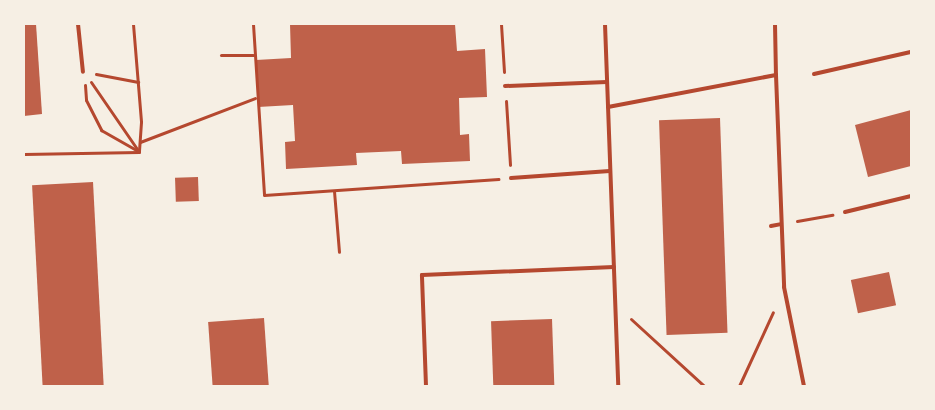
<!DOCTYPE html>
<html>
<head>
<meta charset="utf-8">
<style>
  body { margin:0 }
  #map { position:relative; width:935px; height:410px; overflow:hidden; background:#f6efe4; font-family:Roboto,sans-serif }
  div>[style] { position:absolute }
  .building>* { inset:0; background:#bf614a; transform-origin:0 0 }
  .path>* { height:3px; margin:-1.5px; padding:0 1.5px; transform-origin:1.5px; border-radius:1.5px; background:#b5482f }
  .service>* { height:4px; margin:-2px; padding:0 2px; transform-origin:2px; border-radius:2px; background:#b5482f }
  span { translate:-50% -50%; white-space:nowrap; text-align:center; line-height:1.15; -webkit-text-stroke:5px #f6efe4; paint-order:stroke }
  .frame { position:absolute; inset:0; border:25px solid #f6efe4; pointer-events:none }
</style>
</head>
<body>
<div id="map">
  <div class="building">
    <div style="clip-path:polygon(24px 24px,36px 24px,42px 114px,24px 116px)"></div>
    <div style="clip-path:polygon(290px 24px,455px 24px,457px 51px,485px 49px,487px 97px,459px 98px,460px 135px,469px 134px,470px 161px,402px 164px,401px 151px,356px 153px,357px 165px,286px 169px,285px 142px,295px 141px,293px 105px,258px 107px,256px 60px,291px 58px)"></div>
    <div style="clip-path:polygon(911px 110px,911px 166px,868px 177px,855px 125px)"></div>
    <div style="left:720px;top:118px;width:215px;height:61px;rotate:88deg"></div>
    <div style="left:198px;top:177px;width:24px;height:23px;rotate:88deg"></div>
    <div style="left:93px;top:182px;width:204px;height:61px;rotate:87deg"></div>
    <div style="left:889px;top:272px;width:34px;height:39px;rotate:78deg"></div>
    <div style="left:264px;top:318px;width:68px;height:56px;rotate:86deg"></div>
    <div style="left:552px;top:319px;width:67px;height:61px;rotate:88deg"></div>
  </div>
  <div class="path">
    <div style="left:133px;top:24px;width:98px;rotate:85.3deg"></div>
    <div style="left:141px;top:122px;width:30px;rotate:94deg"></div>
    <div style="left:253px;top:24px;width:171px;rotate:86.3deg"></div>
    <div style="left:264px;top:195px;width:235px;rotate:-3.9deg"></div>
    <div style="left:501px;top:24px;width:48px;rotate:86.4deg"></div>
    <div style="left:221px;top:55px;width:32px"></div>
    <div style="left:96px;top:74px;width:43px;rotate:10.8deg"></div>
    <div style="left:91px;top:82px;width:81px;rotate:55.5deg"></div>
    <div style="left:85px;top:85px;width:15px;rotate:86deg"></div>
    <div style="left:86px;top:100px;width:34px;rotate:63deg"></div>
    <div style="left:101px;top:130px;width:43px;rotate:29.6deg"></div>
    <div style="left:506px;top:101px;width:64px;rotate:86.4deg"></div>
    <div style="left:140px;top:142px;width:123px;rotate:-20.9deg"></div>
    <div style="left:24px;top:154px;width:115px;rotate:-1deg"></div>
    <div style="left:334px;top:191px;width:61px;rotate:85.3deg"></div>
    <div style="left:797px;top:221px;width:36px;rotate:-10deg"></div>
    <div style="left:631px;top:319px;width:99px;rotate:42.5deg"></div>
    <div style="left:739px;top:386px;width:81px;rotate:-65.3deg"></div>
  </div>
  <div class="service">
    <div style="left:78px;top:24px;width:48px;rotate:84.1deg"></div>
    <div style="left:605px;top:24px;width:362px;rotate:87.9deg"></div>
    <div style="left:775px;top:24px;width:51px;rotate:88.9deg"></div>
    <div style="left:814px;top:74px;width:99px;rotate:-12.8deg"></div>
    <div style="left:505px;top:86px;width:102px;rotate:-2.2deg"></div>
    <div style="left:608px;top:107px;width:171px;rotate:-10.8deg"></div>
    <div style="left:776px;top:75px;width:212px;rotate:87.8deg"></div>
    <div style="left:784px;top:287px;width:101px;rotate:78.6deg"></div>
    <div style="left:511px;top:178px;width:99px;rotate:-4deg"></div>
    <div style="left:845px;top:212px;width:68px;rotate:-13.6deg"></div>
    <div style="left:771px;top:226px;width:10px;rotate:-11deg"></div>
    <div style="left:426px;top:386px;width:111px;rotate:-92.1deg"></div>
    <div style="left:422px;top:275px;width:192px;rotate:-2.4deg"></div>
  </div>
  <div class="frame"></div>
</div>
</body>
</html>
